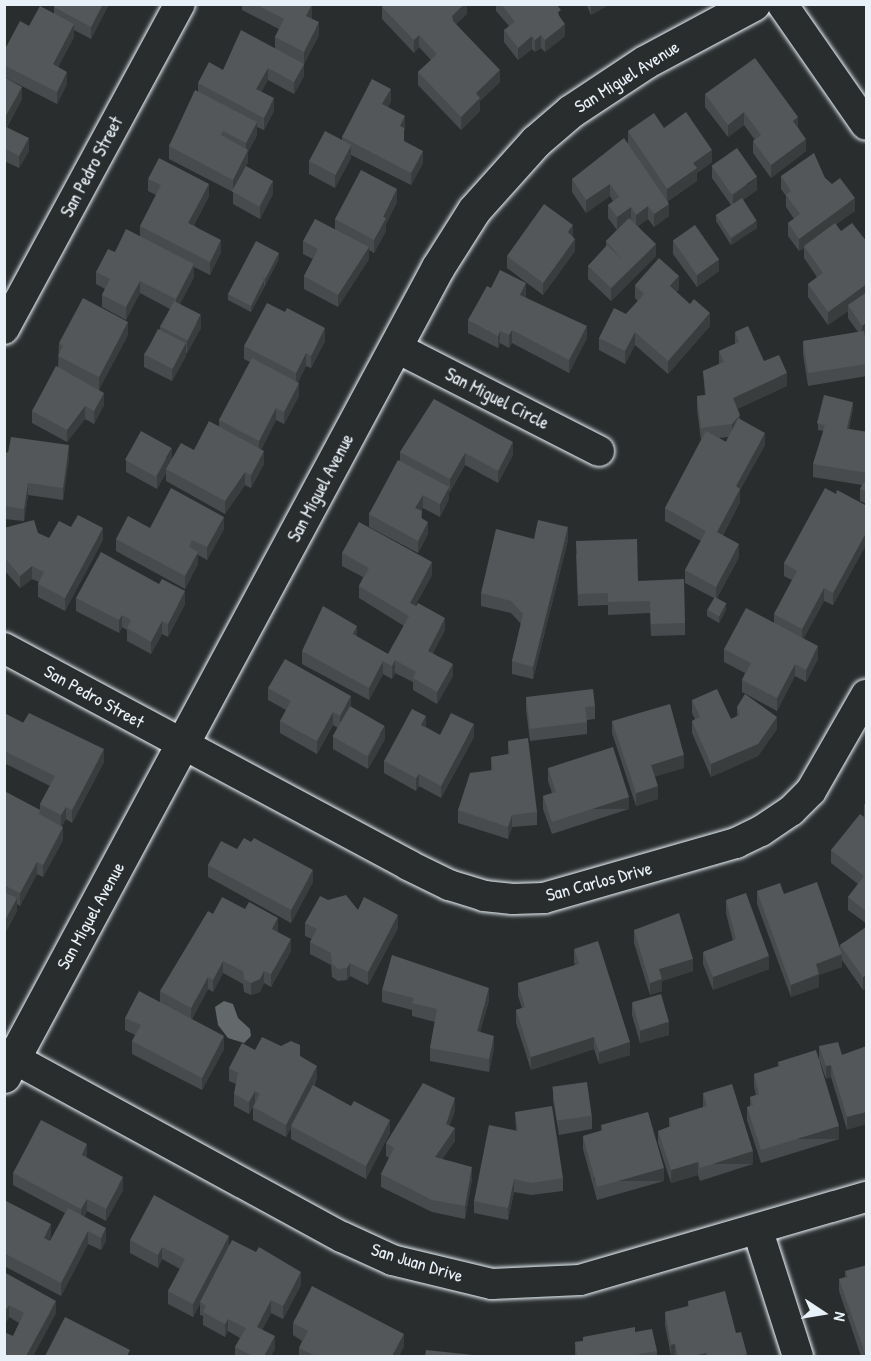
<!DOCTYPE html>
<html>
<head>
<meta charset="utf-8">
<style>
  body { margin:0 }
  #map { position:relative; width:871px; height:1361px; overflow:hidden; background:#2a2d2e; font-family:"Patrick Hand",sans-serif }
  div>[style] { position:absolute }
  .water>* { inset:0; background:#63686b }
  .roads { filter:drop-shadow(0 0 2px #e8f1f8) drop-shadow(0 0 2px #e8f1f8) }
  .minor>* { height:30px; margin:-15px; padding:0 15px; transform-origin:15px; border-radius:15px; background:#2a2d2e }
  .tertiary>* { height:33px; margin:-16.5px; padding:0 16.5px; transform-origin:16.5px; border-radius:16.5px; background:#2a2d2e }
  .wall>* { inset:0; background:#474b4d }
  .shaded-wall>* { inset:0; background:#3a3d3e; transform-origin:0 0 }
  .building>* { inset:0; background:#535759; transform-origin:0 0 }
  span { translate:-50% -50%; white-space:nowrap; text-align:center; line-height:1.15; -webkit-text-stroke:4.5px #2a2d2e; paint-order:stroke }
  .street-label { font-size:18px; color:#e8f1f8 }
  .frame { position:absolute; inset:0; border:6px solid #e8f1f8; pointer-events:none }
  .north { position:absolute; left:793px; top:1283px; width:60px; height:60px; -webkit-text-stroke:4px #2a2d2e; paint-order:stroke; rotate:102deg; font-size:16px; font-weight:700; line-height:24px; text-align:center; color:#e8f1f8 }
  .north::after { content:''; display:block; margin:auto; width:21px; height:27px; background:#e8f1f8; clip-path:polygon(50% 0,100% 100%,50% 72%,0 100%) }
</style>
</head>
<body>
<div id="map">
  <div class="water">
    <div style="clip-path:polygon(224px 1001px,233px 1004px,238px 1018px,250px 1029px,251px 1036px,244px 1043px,228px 1038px,218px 1025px,215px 1007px)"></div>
  </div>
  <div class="roads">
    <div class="minor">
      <div style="left:782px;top:4px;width:147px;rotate:55.2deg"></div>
      <div style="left:4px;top:329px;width:370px;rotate:-61.6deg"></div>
      <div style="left:395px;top:347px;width:229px;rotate:27deg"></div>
      <div style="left:4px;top:648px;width:459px;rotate:28.2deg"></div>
      <div style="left:408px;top:865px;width:46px;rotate:26deg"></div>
      <div style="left:449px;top:885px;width:37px;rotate:17deg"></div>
      <div style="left:484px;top:896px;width:29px;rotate:6deg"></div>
      <div style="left:513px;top:899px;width:31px;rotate:-2deg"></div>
      <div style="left:544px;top:898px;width:200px;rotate:-16deg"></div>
      <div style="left:736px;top:843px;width:28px;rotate:-26deg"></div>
      <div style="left:761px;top:831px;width:36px;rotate:-34deg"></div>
      <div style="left:791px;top:811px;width:28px;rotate:-45deg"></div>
      <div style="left:811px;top:791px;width:111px;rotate:-60.2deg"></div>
      <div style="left:4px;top:1053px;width:385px;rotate:28.6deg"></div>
      <div style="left:342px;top:1237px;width:55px;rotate:24.7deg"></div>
      <div style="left:392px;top:1260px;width:103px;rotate:13.5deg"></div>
      <div style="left:492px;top:1284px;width:88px;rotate:-2.6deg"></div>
      <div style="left:580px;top:1280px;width:298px;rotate:-16.2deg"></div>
      <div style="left:758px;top:1231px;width:131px;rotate:72.3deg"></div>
    </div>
    <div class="tertiary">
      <div style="left:4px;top:1076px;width:918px;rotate:-61.79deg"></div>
      <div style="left:438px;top:267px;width:67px;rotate:-57.7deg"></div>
      <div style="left:474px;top:210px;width:93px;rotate:-48.1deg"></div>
      <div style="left:536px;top:141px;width:46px;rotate:-40.6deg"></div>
      <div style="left:571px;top:111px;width:89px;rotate:-33.5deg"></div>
      <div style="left:645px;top:62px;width:123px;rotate:-28.2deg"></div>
    </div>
  </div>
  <div class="wall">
    <div style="clip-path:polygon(109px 4px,91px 39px,74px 30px,74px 37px,58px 67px,67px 84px,57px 104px,4px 77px,4px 51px,29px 26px,54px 13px,54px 7px)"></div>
    <div style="clip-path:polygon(242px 4px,312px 4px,312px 17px,311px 19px,319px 35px,304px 64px,304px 76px,294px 94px,268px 80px,261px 92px,274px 111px,264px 130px,257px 127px,257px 135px,248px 152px,248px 162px,245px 168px,273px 194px,260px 219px,233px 204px,233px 192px,169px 159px,169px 146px,198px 91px,198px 83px,223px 70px,275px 49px,275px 37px,279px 29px,242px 10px)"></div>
    <div style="clip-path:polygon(467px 4px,467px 14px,456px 24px,500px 82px,480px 101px,480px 111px,461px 130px,418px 85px,418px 72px,431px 60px,419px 47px,414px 53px,382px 19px,382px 7px)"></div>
    <div style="clip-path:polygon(496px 4px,556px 4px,565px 36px,545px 52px,541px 48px,535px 52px,532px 49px,518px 60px,504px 42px,504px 30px,509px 26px,496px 11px)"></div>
    <div style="clip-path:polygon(586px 4px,610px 4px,591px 15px)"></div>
    <div style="clip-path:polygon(4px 77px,22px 99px,7px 127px,29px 151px,19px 168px,4px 161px)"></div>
    <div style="clip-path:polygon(705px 94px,798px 127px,806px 151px,771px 178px,753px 153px,753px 141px,755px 140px,744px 125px,728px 137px,705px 107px)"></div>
    <div style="clip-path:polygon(391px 101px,388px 107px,405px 129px,404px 131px,404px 141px,423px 163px,411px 185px,351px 155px,351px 158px,335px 188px,309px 174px,309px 161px,342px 140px,342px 137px)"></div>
    <div style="clip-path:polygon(664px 128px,712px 162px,697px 173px,697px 181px,668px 201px,669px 216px,654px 227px,648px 219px,638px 226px,656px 256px,611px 301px,588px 279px,588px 266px,606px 247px,606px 241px,619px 228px,617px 230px,608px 218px,608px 205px,613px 201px,610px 196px,586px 213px,572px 192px,572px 179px,628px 143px,628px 131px)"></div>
    <div style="clip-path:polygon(712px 166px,757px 190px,743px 200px,757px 228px,731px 245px,716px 221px,716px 215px,731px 205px,712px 178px)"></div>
    <div style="clip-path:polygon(781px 176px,825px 178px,855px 211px,836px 224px,865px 336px,867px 348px,867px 376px,808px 386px,803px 354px,803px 341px,858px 332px,848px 318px,848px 311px,828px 325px,808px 297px,808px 284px,817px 277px,804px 258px,804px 248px,799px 251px,788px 236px,788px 223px,794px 219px,786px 207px,786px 196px,781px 189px)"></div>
    <div style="clip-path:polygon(148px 179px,209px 196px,194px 225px,221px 252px,210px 275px,194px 267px,194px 277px,180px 304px,201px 328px,187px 353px,186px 353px,186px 356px,172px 381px,144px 367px,144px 354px,160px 329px,160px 326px,170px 309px,140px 293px,126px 320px,102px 307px,102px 295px,105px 289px,96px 284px,96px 272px,115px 252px,140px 236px,140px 226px,156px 195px,148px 191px)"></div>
    <div style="clip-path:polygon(397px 202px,386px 224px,386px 231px,374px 253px,369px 250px,369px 259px,338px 307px,304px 289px,304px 276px,313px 259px,303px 254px,303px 241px,335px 229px,335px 219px)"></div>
    <div style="clip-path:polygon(673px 241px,719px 271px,697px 287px,673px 254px)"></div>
    <div style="clip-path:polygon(575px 251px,543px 295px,507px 268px,507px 256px)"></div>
    <div style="clip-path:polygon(279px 259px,251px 312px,228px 300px,228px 294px)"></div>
    <div style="clip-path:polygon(635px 285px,679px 289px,676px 292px,710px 326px,668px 374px,635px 345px,625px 364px,599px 350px,599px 338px,626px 314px,638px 301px,635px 298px)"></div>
    <div style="clip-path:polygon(491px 288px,526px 296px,525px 297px,587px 338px,569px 373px,512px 343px,509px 348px,500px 343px,498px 348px,468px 333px,468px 320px)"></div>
    <div style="clip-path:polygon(evenodd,735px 332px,764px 361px,787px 386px,737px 409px,740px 419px,765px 445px,740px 490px,740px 502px,723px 535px,739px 557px,717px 598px,726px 610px,719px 623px,707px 616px,707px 610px,714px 598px,685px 583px,685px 570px,701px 541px,665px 521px,665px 508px,701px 440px,697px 409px,697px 396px,705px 395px,703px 371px,719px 364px,719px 351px,735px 344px,735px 332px,728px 437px,726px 442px,719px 438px,728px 437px)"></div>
    <div style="clip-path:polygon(128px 335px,99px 389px,104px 405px,94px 424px,85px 419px,67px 442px,32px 423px,32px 411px,58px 367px,59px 343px)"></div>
    <div style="clip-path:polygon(325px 341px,311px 368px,306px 366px,298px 382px,299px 396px,284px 424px,276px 420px,261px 450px,264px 464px,251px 488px,245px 485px,225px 514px,166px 481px,166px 473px,157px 489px,126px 472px,126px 460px,172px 458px,194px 450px,219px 427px,219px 420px,250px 362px,244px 359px,244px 346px)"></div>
    <div style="clip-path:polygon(434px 399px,513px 455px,498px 483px,465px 465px,450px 492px,449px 491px,449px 499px,440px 517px,423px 508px,421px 511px,422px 518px,428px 534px,418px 553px,369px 527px,369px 514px,400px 461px,400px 452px)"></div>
    <div style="clip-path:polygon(853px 408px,849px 429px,867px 432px,867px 504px,860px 501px,860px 489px,862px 485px,813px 477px,813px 464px,824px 431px,818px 430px,818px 423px)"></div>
    <div style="clip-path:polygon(4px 452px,69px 457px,63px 500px,28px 495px,24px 521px,4px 519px)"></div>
    <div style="clip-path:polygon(836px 494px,867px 506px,867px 543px,833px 605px,824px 601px,803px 639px,818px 659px,806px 682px,795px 676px,777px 711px,742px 692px,742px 680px,745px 673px,724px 662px,724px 649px,774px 623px,774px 614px,792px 580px,784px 576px,784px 563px)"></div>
    <div style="clip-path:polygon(71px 527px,103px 540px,65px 611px,38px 597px,38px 584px,39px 582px,32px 579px,20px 588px,4px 570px,4px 528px,49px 538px)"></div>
    <div style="clip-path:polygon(150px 528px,224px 529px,207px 560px,198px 555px,198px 564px,185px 589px,116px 551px,116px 539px)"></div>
    <div style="clip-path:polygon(534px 539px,568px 540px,533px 679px,512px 674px,512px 661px,521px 624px,511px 613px,481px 606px,481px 593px)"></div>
    <div style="clip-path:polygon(342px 553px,432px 575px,415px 606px,445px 630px,433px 653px,453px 676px,437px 704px,413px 690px,413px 682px,395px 673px,392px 679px,383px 674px,369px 700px,302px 664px,302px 651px,357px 637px,388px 654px,404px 626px,359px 598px,359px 586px,363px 577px,342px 566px)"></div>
    <div style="clip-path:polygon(576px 554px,638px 581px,685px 623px,685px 635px,651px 636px,650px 613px,608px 615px,608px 605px,578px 606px)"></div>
    <div style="clip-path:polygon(76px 598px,185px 604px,168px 637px,162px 634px,151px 654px,127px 641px,127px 630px,122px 627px,119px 633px,76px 611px)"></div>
    <div style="clip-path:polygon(268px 688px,351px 707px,385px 739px,368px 769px,333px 749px,333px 737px,338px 728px,333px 725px,317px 754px,280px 733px,280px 721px,286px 710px,268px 700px)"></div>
    <div style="clip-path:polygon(526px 697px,595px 706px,595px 719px,587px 720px,587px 734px,530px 741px,526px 710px)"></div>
    <div style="clip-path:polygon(692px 700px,731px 719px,737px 716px,737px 707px,777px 729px,758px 756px,711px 777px,692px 733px,692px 721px,695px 719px,692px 713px)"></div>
    <div style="clip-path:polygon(4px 713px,104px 762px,72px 823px,66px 819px,62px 826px,63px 840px,43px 877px,37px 874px,20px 906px,17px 904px,17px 911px,4px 935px,4px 791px,40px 810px,40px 804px,50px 786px,4px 763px)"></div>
    <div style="clip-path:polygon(612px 721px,684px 768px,655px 776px,658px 799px,636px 806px,612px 733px)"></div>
    <div style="clip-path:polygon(426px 727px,440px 735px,474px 737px,441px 798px,419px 786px,416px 791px,384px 773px,384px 761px)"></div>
    <div style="clip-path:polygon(508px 741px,537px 812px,537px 825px,512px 827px,508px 839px,458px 823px,458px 810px,491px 771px,491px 757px,508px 754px)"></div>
    <div style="clip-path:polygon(548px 768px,629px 809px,552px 834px,543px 809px,543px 796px,552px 793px,548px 781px)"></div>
    <div style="clip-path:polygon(867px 801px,867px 924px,848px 910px,848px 897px,858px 884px,831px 863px,831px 850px,864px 817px,864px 805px)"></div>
    <div style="clip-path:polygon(237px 849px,313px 882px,291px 923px,208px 877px,208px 865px)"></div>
    <div style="clip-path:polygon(757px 891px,784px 894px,840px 949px,840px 945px,867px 928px,867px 988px,863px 990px,842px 960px,842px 967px,819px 975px,819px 987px,791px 997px,757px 904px)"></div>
    <div style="clip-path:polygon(328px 900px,358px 910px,398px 928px,368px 985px,350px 976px,347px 980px,338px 981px,332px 977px,331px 965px,310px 954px,310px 942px,312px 939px,305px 936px,305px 923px)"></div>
    <div style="clip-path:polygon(726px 900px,769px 969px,713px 990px,703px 964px,703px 952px,733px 941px,726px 913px)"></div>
    <div style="clip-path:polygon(213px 914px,278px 930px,277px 931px,291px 951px,271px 987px,264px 983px,260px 992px,251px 995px,244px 992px,243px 984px,223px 973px,213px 992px,208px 989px,192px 1019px,224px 1049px,202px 1090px,132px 1054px,132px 1041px,135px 1035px,125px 1030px,125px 1018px,160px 1002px,160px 991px)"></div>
    <div style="clip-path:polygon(634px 930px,693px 971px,662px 981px,662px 991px,650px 995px,634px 943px)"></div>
    <div style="clip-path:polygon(574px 949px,630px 1055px,599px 1064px,594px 1049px,531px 1070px,516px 1023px,516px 1010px,522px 1008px,518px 996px,518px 983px,575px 965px,574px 962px)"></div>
    <div style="clip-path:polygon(382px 990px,489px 1000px,480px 1032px,494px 1048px,489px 1072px,430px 1061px,430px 1048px,435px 1022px,412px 1016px,412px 1010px,382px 1002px)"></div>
    <div style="clip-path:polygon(632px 1003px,669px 1035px,640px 1043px,632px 1015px)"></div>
    <div style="clip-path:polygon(819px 1046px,842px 1055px,867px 1046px,847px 1130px,831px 1077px,826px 1079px,819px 1059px,839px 1139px,761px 1163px,747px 1120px,747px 1107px,750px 1106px,750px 1097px,756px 1095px,754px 1087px,754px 1074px,778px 1066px,778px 1062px,819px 1059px)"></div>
    <div style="clip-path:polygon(255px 1050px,300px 1056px,317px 1078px,314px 1086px,390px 1133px,366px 1179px,291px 1139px,291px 1128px,286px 1137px,253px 1120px,253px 1107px,249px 1114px,234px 1106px,234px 1094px,236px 1084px,229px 1081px,229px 1068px)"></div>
    <div style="clip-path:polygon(553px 1088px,592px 1116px,592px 1129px,559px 1135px,553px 1100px)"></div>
    <div style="clip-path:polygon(703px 1093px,753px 1164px,700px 1181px,698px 1175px,671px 1183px,658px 1143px,658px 1131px,669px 1127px,669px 1118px,703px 1107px)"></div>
    <div style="clip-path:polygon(455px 1111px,449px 1126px,455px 1141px,442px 1159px,472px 1179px,465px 1219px,432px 1212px,381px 1187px,381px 1174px,389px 1158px,386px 1156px,386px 1143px)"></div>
    <div style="clip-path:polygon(515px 1112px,563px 1178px,563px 1191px,531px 1195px,514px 1192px,508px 1220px,474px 1213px,474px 1201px,516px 1131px)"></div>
    <div style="clip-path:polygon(601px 1125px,664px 1181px,597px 1200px,583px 1149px,583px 1136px,601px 1131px)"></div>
    <div style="clip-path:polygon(87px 1157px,87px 1158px,123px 1190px,106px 1221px,87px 1211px,84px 1217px,106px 1241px,101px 1250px,88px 1244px,61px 1296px,4px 1266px,4px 1204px,51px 1237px,49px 1240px,50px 1241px,65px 1213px,13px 1185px,13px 1173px)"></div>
    <div style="clip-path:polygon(130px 1240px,229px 1245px,301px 1285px,283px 1319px,271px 1313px,262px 1330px,275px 1349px,271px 1356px,235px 1356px,235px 1347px,240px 1338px,228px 1331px,225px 1337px,203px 1325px,203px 1316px,200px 1315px,200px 1304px,193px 1317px,168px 1304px,168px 1291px,180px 1269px,162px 1259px,158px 1268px,130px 1253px)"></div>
    <div style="clip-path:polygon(845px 1271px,867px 1356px,861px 1356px,839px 1291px,839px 1279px,845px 1277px)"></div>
    <div style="clip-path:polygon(4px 1272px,56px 1313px,33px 1356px,4px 1356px,19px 1323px,9px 1317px,4px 1326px)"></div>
    <div style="clip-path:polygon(688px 1301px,736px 1333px,747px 1356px,671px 1356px,665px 1325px,665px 1312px,688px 1306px)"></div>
    <div style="clip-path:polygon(293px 1323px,404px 1346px,399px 1356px,299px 1356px,299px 1348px,302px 1341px,293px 1335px)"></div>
    <div style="clip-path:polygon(635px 1332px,657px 1351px,657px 1356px,575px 1356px,575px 1342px,583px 1341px,583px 1337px)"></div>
  </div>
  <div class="shaded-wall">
    <div style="clip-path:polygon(103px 4px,109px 4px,91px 39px,91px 27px)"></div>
    <div style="clip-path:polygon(312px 4px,312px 17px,306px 29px,306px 16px)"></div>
    <div style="clip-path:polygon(464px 4px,467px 4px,467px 14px,452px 28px,452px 16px)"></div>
    <div style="clip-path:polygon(591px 4px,610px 4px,591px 15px)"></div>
    <div style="clip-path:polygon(319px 22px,319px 35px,304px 64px,304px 52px)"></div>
    <div style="clip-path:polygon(74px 24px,74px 37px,53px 77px,53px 64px)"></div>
    <div style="clip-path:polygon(565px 24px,565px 36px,545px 52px,545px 40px)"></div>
    <div style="clip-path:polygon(419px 35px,419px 47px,414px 53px,414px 40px)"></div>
    <div style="clip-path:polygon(541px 35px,541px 48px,535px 52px,535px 40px)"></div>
    <div style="clip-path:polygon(532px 36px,532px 49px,518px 60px,518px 48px)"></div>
    <div style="clip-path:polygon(304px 64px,304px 76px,294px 94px,294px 82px)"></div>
    <div style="clip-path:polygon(268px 68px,268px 80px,256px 102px,256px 89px)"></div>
    <div style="clip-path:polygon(500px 70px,500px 82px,480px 101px,480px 111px,461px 130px,461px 117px,476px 93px)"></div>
    <div style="clip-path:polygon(67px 72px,67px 84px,57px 104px,57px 92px)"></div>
    <div style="clip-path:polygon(22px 87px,22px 99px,4px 131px,4px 119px)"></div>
    <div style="clip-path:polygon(391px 89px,391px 101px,382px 117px,382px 104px)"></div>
    <div style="clip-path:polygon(274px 98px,274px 111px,264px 130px,264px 118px)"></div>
    <div style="clip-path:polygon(744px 112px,744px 125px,728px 137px,728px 125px)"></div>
    <div style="clip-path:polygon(405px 116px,405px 129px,400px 139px,400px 126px)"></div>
    <div style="clip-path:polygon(798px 117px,798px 130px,793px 121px)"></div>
    <div style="clip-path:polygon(257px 122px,257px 135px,248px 152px,248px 162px,233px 192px,233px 180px,246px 153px,246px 143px)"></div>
    <div style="clip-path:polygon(29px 138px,29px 151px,19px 168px,19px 156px)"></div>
    <div style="clip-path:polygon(806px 139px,806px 151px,771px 178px,771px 165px)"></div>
    <div style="clip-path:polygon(351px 145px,351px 158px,335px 188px,335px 175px)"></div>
    <div style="clip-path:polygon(712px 150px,712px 162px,697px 173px,697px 181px,667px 201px,667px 189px,693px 163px)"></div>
    <div style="clip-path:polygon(423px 151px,423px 163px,411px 185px,411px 173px)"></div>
    <div style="clip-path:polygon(757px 177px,757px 190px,733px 207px,733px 195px)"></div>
    <div style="clip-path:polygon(273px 181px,273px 194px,260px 219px,260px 207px)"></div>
    <div style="clip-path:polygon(209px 184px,209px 196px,188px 235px,188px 223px)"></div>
    <div style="clip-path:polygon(610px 184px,610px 196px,586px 213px,586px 200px)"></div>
    <div style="clip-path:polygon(397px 189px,397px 202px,386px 224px,386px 231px,374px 253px,374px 240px,383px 217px)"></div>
    <div style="clip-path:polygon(855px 198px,855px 211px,805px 247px,804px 246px,804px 248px,799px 251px,799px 239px)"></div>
    <div style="clip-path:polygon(669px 204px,669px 216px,654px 227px,654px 214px)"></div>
    <div style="clip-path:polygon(648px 206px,648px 219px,636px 227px,636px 215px)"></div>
    <div style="clip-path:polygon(631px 207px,631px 220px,617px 230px,617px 217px)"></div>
    <div style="clip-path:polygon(757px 221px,757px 228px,731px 245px,731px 239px)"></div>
    <div style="clip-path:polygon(573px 225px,573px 238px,568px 232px)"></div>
    <div style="clip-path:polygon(575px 239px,575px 251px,543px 295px,543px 283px)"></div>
    <div style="clip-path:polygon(221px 240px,221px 252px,210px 275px,210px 262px)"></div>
    <div style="clip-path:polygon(656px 244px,656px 256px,611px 301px,611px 288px)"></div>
    <div style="clip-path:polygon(369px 247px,369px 259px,338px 307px,338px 295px)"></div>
    <div style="clip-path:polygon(279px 253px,279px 259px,265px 285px,265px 279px)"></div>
    <div style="clip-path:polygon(719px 259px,719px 271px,697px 287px,697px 275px)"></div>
    <div style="clip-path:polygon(194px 264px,194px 277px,176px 312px,176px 299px)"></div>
    <div style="clip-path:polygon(679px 276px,679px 289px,670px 299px,670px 286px)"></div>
    <div style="clip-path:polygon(264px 280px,264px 286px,251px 312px,251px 306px)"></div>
    <div style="clip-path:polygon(140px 281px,140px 293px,126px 320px,126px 307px)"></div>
    <div style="clip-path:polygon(526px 283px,526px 296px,520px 307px,520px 295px)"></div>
    <div style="clip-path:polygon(867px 284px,867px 297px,848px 305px,848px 311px,828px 325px,828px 312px)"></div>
    <div style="clip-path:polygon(710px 313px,710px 326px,668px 374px,668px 361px)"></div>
    <div style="clip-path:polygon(201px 315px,201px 328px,187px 353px,187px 341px)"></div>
    <div style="clip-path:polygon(128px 322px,128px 335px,99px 390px,99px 377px)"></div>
    <div style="clip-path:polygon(867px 322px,867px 335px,862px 338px,862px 326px)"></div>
    <div style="clip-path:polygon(587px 326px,587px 338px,569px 373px,569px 360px)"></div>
    <div style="clip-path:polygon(325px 328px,325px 341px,311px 368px,311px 356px)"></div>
    <div style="clip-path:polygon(512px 330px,512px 343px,509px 348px,509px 335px)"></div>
    <div style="clip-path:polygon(500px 331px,500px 343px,498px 348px,498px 336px)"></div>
    <div style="clip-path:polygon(635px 332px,635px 345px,625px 364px,625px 351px)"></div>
    <div style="clip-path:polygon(186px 343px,186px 356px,172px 381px,172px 369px)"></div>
    <div style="clip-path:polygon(306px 353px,306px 366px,296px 386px,296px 373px)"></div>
    <div style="clip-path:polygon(787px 373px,787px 386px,733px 411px,733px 398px)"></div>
    <div style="clip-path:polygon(299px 383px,299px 396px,284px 424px,284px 412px)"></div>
    <div style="clip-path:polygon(104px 393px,104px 405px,94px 424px,94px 411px)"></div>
    <div style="clip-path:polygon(853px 402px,853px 408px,847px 436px,847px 430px)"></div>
    <div style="clip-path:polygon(85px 406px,85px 419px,67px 442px,67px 430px)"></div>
    <div style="clip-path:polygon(276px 408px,276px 420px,259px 453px,259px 441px)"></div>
    <div style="clip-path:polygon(740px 415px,740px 427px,732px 436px,732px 424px)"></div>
    <div style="clip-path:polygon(765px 433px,765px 445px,740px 490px,740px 502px,717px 545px,717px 532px,736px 486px)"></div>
    <div style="clip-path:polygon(513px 442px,513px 455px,498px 483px,498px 471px)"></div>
    <div style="clip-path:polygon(69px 445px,69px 457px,63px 500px,63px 488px)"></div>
    <div style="clip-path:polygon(172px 448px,172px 461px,166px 469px,166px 473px,157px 489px,157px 476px)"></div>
    <div style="clip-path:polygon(264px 451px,264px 464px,251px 488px,251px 475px)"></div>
    <div style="clip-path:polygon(465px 453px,465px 465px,450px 492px,450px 479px)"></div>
    <div style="clip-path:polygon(245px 472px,245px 485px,225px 514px,225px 501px)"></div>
    <div style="clip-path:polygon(28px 483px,28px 495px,24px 521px,24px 509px)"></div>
    <div style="clip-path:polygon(449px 487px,449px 499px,440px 517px,440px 504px)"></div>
    <div style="clip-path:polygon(423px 495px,423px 508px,415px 521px,415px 508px)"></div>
    <div style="clip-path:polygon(224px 517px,224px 529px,207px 560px,207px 547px)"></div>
    <div style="clip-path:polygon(428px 522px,428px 534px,418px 553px,418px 541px)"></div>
    <div style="clip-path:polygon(568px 527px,568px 540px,533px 679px,533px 667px)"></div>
    <div style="clip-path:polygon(103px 528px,103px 540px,65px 611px,65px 598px)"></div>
    <div style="clip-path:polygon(867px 531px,867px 543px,833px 605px,833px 593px)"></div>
    <div style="clip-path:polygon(739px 544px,739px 557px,716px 600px,716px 587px)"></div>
    <div style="clip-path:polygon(198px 552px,198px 564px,185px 589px,185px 576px)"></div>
    <div style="clip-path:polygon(432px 562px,432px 575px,410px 615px,410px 603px)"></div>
    <div style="clip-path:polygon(32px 566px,32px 579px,20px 588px,20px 576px)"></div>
    <div style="clip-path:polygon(824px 588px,824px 601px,802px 642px,802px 629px)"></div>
    <div style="clip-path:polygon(185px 591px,185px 604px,168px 637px,168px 624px)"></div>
    <div style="clip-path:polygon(726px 603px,726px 610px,719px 623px,719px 616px)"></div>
    <div style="clip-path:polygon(122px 615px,122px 627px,119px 633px,119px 620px)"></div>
    <div style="clip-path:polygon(445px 618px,445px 630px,428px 663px,428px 651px)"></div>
    <div style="clip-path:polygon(162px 621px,162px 634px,151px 654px,151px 642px)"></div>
    <div style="clip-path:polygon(357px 626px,357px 638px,353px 634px)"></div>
    <div style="clip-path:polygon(818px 646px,818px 659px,806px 682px,806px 670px)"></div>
    <div style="clip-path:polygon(395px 660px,395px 673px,392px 679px,392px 666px)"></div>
    <div style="clip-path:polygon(383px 661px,383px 674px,369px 700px,369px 688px)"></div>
    <div style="clip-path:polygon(453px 664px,453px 676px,437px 704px,437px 692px)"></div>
    <div style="clip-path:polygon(795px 664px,795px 676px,777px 711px,777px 698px)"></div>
    <div style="clip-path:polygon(351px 696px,351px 708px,340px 729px,340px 716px)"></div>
    <div style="clip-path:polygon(333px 712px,333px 725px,317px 754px,317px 741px)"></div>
    <div style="clip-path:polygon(426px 716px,426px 729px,421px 725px)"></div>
    <div style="clip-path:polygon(777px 717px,777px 729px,758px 756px,711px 777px,711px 764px)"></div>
    <div style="clip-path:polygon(474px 724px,474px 737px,441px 798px,441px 786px)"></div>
    <div style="clip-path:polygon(385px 726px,385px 739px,368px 769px,368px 757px)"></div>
    <div style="clip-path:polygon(104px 749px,104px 762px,72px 823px,72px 810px)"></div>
    <div style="clip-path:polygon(684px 755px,684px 768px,651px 778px,651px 765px)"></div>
    <div style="clip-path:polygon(419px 774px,419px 786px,416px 791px,416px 778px)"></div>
    <div style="clip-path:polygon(658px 786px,658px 799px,636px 806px,636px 793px)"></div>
    <div style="left:629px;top:797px;width:12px;height:81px;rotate:90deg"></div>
    <div style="clip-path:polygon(66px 807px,66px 819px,61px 828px,61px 815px)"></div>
    <div style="clip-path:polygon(512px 815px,512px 827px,508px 839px,508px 827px)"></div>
    <div style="clip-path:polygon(63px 827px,63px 840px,43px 877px,43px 865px)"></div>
    <div style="clip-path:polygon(37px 862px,37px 874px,20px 906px,20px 893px)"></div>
    <div style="clip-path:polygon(313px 870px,313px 882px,291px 923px,291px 910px)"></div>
    <div style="clip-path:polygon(17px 898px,17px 911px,4px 935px,4px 922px)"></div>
    <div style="clip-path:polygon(398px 915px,398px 928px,368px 985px,368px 972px)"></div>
    <div style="clip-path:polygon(278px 918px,278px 930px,272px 941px,272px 929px)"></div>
    <div style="clip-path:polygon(291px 939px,291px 951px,271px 987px,271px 974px)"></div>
    <div style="clip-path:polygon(842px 954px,842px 967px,819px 975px,819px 987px,791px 997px,791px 985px,816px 964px)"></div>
    <div style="clip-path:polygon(769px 956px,769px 969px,713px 990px,713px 977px)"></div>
    <div style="clip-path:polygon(693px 959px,693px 971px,662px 981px,662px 991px,650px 995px,650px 983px,659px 969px)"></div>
    <div style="clip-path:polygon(223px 961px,223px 973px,213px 992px,213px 980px)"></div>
    <div style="clip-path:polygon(350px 963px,350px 976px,347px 980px,347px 968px)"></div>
    <div style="clip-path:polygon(264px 971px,264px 983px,260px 992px,251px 995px,251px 983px)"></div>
    <div style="clip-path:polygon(867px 975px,867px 988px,863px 990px,863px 977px)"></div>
    <div style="clip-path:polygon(208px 977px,208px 989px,191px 1020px,191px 1008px)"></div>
    <div style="clip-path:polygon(489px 988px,489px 1000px,477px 1044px,477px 1031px)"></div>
    <div style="clip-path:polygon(669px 1022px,669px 1035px,640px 1043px,640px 1031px)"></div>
    <div style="clip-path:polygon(224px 1036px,224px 1049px,202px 1090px,202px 1078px)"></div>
    <div style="clip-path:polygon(494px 1036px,494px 1048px,489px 1072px,489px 1059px)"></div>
    <div style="clip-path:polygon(594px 1037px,594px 1049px,531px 1070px,531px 1057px)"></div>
    <div style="clip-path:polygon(630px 1042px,630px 1055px,599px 1064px,599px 1052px)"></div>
    <div style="clip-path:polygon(831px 1065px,831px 1077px,826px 1079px,826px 1066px)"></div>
    <div style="clip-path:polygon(317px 1066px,317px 1078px,286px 1137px,286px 1125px)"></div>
    <div style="clip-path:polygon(255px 1091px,255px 1104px,249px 1114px,249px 1102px)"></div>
    <div style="clip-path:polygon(455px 1098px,455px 1111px,446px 1136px,446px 1124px)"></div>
    <div style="clip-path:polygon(867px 1112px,867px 1124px,847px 1130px,847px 1117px)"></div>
    <div style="clip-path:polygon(390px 1120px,390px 1133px,366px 1179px,366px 1166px)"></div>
    <div style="left:839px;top:1126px;width:13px;height:82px;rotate:90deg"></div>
    <div style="clip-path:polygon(455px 1128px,455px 1141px,435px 1170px,435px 1157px)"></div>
    <div style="clip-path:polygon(87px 1144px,87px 1157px,82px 1168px,82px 1155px)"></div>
    <div style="left:753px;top:1151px;width:13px;height:56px;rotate:90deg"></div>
    <div style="clip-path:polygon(698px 1162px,698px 1175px,671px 1183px,671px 1170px)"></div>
    <div style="clip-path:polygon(472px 1167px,472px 1179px,465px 1219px,465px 1206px)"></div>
    <div style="left:664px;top:1168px;width:13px;height:70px;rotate:90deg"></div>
    <div style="clip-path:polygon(123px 1177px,123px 1190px,106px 1221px,106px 1209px)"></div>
    <div style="clip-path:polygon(514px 1179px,514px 1192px,508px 1220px,508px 1208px)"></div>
    <div style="clip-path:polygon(87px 1199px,87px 1211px,81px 1222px,81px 1209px)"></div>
    <div style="clip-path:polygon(51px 1224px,51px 1237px,44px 1250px,44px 1238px)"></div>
    <div style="clip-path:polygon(106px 1228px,106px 1241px,101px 1250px,101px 1238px)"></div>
    <div style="clip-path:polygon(88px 1231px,88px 1244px,61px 1296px,61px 1283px)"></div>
    <div style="clip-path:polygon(229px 1236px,229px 1248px,193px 1317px,193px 1304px)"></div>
    <div style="clip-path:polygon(162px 1247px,162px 1259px,158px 1268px,158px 1255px)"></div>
    <div style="clip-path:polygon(301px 1272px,301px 1285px,283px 1319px,283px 1306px)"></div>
    <div style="clip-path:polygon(271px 1300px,271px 1313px,257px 1340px,257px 1327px)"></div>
    <div style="clip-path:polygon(56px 1301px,56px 1313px,33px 1356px,26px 1356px)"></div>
    <div style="clip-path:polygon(9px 1305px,9px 1317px,4px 1326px,4px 1313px)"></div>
    <div style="clip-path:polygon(228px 1319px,228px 1331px,225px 1337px,225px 1324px)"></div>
    <div style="clip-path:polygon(404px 1334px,404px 1346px,399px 1356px,392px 1356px)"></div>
    <div style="clip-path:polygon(275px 1336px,275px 1349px,271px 1356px,264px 1356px)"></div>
    <div style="left:675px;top:1344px;width:12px;height:4px;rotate:90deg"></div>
    <div style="clip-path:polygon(706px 1353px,706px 1356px,693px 1356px)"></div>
  </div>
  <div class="building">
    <div style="clip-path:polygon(55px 4px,103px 4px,91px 27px,54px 7px)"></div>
    <div style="clip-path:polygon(255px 4px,312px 4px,306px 16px,319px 22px,304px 52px,275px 37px,284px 19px)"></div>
    <div style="clip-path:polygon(384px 4px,464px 4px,452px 16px,453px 21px,500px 70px,476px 93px,480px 98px,461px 117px,418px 72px,437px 54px,419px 35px,414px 40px,382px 7px)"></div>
    <div style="clip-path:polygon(501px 4px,556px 4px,561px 10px,557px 13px,565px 24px,545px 40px,541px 35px,535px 40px,532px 36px,518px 48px,504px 30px,515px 22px)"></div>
    <div style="clip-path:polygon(40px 6px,74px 24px,53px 64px,67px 72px,57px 92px,4px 65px,4px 51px,20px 21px,29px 26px)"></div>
    <div style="clip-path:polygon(241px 30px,304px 64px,294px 82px,268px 68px,256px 89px,274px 98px,264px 118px,198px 83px,209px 62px,223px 70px)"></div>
    <div style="clip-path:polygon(755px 58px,798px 117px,793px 121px,806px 139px,771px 165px,753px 141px,761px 135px,744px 112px,728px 125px,705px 94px)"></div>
    <div style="clip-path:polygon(4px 77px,22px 87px,4px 119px)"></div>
    <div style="clip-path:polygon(372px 79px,391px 89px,382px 104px,405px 116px,400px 126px,404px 128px,404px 141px,423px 151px,411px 173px,342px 137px)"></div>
    <div style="clip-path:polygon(195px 90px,257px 122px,246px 143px,223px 131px,221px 135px,248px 150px,233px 180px,169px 146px)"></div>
    <div style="clip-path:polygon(686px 112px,712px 150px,693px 163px,697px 168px,667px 189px,628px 131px,654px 113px,664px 128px)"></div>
    <div style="clip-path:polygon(4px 126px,29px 138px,19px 156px,4px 148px)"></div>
    <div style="left:325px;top:131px;width:30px;height:34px;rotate:28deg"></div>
    <div style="clip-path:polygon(624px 138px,669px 204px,654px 214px,648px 206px,636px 215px,631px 207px,617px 217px,608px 205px,619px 197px,610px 184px,586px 200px,572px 179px)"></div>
    <div style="left:737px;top:148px;width:35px;height:31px;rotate:55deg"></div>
    <div style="clip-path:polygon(814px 153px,825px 178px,832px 184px,840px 178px,855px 198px,799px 239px,788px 223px,800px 214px,786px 195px,791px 191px,781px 176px)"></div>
    <div style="clip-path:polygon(159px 158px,209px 184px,188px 223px,221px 240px,210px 262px,140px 226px,161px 185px,148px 179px)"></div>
    <div style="left:246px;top:166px;width:31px;height:29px;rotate:29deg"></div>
    <div style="clip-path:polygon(361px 170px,397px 189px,383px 217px,386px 218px,374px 240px,335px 219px)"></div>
    <div style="left:742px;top:198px;width:27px;height:31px;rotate:57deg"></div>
    <div style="clip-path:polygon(544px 204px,573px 225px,568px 232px,575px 239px,543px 283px,507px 256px)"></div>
    <div style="clip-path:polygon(629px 218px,656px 244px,611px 288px,588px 266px,607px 245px,623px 260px,606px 241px)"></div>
    <div style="clip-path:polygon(315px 219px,369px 247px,338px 295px,304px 276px,318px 249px,303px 241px)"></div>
    <div style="clip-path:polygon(835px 223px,841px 231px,852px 223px,867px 242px,867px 284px,828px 312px,808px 284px,823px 273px,804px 246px)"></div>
    <div style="left:695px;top:225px;width:42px;height:27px;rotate:55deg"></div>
    <div style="clip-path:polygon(126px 229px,194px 264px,176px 299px,140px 281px,126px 307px,102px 295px,110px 279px,96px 272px,108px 249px,115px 252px)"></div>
    <div style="clip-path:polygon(256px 241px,279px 253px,265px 279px,262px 277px,264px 280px,251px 306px,228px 294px)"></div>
    <div style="clip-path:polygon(659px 258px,679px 276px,670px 286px,690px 304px,694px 299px,710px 313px,668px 361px,635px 332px,625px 351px,599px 338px,614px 308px,626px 314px,644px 294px,635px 285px)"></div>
    <div style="clip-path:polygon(500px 270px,526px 283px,520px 295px,587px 326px,569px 360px,512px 330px,509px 335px,500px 331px,498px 336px,468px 320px,487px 286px,491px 288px)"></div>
    <div style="clip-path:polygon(867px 292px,867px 322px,862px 326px,848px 305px)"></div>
    <div style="clip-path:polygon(83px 298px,128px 322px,99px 377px,58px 356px,63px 346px,59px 343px)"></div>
    <div style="left:174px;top:301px;width:30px;height:29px;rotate:27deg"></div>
    <div style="clip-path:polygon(267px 303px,285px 312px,287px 308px,325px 328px,311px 356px,306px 353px,296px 373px,244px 346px)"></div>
    <div style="clip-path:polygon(748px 326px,764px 361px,779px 355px,787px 373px,733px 398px,740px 415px,732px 424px,701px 428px,697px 396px,706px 395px,703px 371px,724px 362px,719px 351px,739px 342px,735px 332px)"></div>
    <div style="left:158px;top:329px;width:31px;height:29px;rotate:27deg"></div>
    <div style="clip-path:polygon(864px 331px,867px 348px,867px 364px,808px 373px,803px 341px)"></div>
    <div style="clip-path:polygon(252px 358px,299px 383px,284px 412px,276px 408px,259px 441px,219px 420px)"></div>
    <div style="clip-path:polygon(56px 366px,104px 393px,94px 411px,85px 406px,67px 430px,32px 411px)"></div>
    <div style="left:824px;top:395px;width:30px;height:29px;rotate:14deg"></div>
    <div style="clip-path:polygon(434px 399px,513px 442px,498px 471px,465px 453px,450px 479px,400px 452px)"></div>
    <div style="clip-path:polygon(738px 418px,765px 433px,736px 486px,740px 489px,717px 532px,739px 544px,716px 587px,685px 570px,706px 531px,665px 508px,706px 431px,726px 442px)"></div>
    <div style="clip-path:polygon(209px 421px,264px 451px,251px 475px,245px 472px,225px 501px,166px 469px,181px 443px,194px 450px)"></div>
    <div style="clip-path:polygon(825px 425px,867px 432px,867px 473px,813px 464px)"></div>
    <div style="left:141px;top:431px;width:35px;height:33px;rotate:29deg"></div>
    <div style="clip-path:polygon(11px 437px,69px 445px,63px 488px,28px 483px,24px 509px,4px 506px,4px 452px,8px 453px)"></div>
    <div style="clip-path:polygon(398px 460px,449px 487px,440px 504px,423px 495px,415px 508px,422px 511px,421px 518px,428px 522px,418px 541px,369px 514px)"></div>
    <div style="clip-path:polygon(867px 477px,867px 492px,860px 489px)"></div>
    <div style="clip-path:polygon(171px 488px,224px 517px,207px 547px,192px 540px,189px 547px,198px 552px,185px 576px,116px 539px,128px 516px,150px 528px)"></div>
    <div style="clip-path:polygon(825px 488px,836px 494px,837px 490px,867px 506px,867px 531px,833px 593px,824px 588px,802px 629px,774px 614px,797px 571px,784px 563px)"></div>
    <div style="clip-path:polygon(78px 515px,103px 528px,65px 598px,38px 584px,44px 572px,32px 566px,20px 576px,4px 557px,4px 553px,6px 552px,4px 547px,4px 528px,34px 520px,38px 533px,49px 538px,59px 521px,71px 527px)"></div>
    <div style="clip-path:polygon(538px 520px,568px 527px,533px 667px,512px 661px,523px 614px,511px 601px,481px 593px,496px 529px,534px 539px)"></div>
    <div style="clip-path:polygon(359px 522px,432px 562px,410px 603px,416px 606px,418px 603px,445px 618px,428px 651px,453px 664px,437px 692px,413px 678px,416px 672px,395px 660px,392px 666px,383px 661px,369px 688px,302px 651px,323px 606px,357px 626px,353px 634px,388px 654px,409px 616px,359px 586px,369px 568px,342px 553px)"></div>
    <div style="clip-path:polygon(637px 539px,638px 581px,684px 579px,685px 623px,651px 624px,650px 601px,608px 602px,608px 593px,578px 594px,576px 541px)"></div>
    <div style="clip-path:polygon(101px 552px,159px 584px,162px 579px,185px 591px,168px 624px,162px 621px,151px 642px,127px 628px,131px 620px,122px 615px,119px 620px,76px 598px)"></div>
    <div style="left:715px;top:597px;width:13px;height:15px;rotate:29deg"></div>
    <div style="clip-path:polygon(746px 608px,818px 646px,806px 670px,795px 664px,777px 698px,742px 680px,751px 663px,724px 649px)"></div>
    <div style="clip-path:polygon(285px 659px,351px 696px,340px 716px,333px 712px,317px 741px,280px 721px,291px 701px,268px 688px)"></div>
    <div style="clip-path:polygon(593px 689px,595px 706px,585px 707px,587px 722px,530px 729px,526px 697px)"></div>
    <div style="clip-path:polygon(717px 689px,731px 719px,740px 715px,737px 707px,745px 694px,777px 717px,758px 744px,711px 764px,692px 721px,700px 717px,692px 700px)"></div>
    <div style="clip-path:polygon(670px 704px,684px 755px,651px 765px,658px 786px,636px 793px,612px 721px)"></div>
    <div style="left:350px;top:706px;width:40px;height:35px;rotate:30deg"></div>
    <div style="clip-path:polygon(412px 709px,426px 716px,421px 725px,440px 735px,451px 713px,474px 724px,441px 786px,419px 774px,416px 778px,384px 761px)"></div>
    <div style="clip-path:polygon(4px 713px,23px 723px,29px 713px,104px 749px,72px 810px,66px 807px,61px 815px,40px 804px,55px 776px,4px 751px)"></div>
    <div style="clip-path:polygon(528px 738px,537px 812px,512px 815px,508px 827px,458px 810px,470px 773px,493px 770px,491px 757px,510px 754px,508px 741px)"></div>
    <div style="clip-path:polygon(613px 747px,629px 797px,552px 822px,543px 796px,556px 792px,548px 768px)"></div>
    <div style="clip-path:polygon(4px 791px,40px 810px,39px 814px,63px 827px,43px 865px,37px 862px,20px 893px,4px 885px)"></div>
    <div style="clip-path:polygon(860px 814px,867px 819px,867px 912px,848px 897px,864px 876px,831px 850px)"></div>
    <div style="clip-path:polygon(244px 838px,251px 842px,254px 838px,313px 870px,291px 910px,208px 865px,221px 841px,237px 849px)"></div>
    <div style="clip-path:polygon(817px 882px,842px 954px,816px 964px,819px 974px,791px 985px,757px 891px,780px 883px,784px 894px)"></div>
    <div style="clip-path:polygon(4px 892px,17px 898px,4px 922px)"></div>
    <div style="clip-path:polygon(746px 893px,769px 956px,713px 977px,703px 952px,736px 939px,726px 900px)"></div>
    <div style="clip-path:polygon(346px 895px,358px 910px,364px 897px,398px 915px,368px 972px,350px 963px,347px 968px,338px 969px,332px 964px,331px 953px,310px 942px,317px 929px,305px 923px,320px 896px,328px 900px)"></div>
    <div style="clip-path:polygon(222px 897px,245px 909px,249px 902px,278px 918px,272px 929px,291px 939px,271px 974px,264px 971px,260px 979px,251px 983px,244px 979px,243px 971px,223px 961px,213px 980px,208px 977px,191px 1008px,160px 991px,208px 911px,213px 914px)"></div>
    <div style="clip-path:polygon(679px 913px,693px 959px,659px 969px,662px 979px,650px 983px,634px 930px)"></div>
    <div style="clip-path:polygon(866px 927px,867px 928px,867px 975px,863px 977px,840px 945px)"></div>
    <div style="clip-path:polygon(598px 941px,630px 1042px,599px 1052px,594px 1037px,531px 1057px,516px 1010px,525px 1007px,518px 983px,579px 964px,574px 949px)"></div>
    <div style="clip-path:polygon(392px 955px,489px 988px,477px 1031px,494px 1036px,489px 1059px,430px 1048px,437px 1009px,412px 1003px,414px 998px,382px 990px)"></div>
    <div style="clip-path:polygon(139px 991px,224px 1036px,202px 1078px,132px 1041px,141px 1025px,125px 1018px)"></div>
    <div style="left:661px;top:994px;width:29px;height:30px;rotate:74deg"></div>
    <div style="clip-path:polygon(262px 1037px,281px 1046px,291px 1041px,300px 1045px,300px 1056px,317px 1066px,286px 1125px,253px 1107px,260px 1094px,255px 1091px,249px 1102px,234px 1094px,238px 1073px,229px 1068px,242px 1043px,255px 1050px)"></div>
    <div style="clip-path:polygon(838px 1042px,842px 1055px,867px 1046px,867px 1112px,847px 1117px,831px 1065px,826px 1066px,819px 1046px)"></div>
    <div style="clip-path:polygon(816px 1050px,839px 1126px,761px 1150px,747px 1107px,753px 1105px,750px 1097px,759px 1094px,754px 1074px,780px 1066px,778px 1062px)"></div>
    <div style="left:587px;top:1082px;width:34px;height:35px;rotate:82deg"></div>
    <div style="clip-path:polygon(423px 1083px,455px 1098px,446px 1124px,455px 1128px,435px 1157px,472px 1167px,465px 1206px,432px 1200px,381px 1174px,394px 1148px,386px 1143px)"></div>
    <div style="clip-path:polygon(732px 1084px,753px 1151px,700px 1168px,698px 1162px,671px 1170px,658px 1131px,671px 1126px,669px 1118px,707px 1106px,703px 1093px)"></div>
    <div style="clip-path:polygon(313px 1085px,351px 1106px,354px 1101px,390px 1120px,366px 1166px,291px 1126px)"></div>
    <div style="clip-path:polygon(552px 1106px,563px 1178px,531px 1183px,514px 1179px,508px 1208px,474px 1201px,489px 1125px,518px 1131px,515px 1112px)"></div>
    <div style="clip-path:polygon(648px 1112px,664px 1168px,597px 1187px,583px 1136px,603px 1130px,601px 1125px)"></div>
    <div style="clip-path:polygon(41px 1120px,87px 1144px,82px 1155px,123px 1177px,106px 1209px,87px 1199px,81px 1209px,13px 1173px)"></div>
    <div style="clip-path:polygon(154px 1195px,229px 1236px,193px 1304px,168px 1291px,185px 1259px,162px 1247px,158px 1255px,130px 1240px)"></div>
    <div style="clip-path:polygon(6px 1201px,51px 1224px,44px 1238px,50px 1241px,68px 1208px,106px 1228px,101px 1238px,88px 1231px,61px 1283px,4px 1253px,4px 1204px)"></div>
    <div style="clip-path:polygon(232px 1240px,256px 1252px,259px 1247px,301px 1272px,283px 1306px,271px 1300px,257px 1327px,275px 1336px,264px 1356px,253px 1356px,235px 1347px,246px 1328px,228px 1319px,225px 1324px,203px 1312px,206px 1306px,200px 1302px)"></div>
    <div style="clip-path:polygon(867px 1265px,867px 1356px,866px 1356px,839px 1279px,847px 1277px,845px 1271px)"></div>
    <div style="clip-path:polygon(4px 1272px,56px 1301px,26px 1356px,4px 1356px,4px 1332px,13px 1336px,24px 1313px,9px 1305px,4px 1313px)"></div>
    <div style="clip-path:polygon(312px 1286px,404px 1334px,392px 1356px,316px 1356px,299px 1348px,308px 1331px,293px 1323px)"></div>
    <div style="clip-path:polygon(725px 1291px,736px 1333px,741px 1332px,747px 1354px,740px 1356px,707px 1356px,706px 1353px,693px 1356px,678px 1356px,675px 1344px,671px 1345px,665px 1312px,689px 1306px,688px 1301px)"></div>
    <div style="clip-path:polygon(65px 1317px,130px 1350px,127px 1356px,45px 1356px)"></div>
    <div style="clip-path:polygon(635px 1327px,635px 1332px,652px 1329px,657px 1351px,639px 1354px,640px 1356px,577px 1356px,575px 1342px,583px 1341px,583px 1337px)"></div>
    <div style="clip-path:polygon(426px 1350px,483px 1356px,425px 1356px)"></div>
  </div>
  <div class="street-label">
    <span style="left:627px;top:77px;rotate:-32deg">San Miguel Avenue</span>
    <span style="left:92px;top:167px;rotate:-62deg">San Pedro Street</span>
    <span style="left:497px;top:399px;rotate:27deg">San Miguel Circle</span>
    <span style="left:321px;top:488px;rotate:-62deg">San Miguel Avenue</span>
    <span style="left:94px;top:697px;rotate:29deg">San Pedro Street</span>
    <span style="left:599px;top:882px;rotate:-15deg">San Carlos Drive</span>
    <span style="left:91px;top:916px;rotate:-61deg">San Miguel Avenue</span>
    <span style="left:417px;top:1263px;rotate:17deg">San Juan Drive</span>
  </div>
  <div class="frame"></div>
  <div class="north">N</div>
</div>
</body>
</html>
